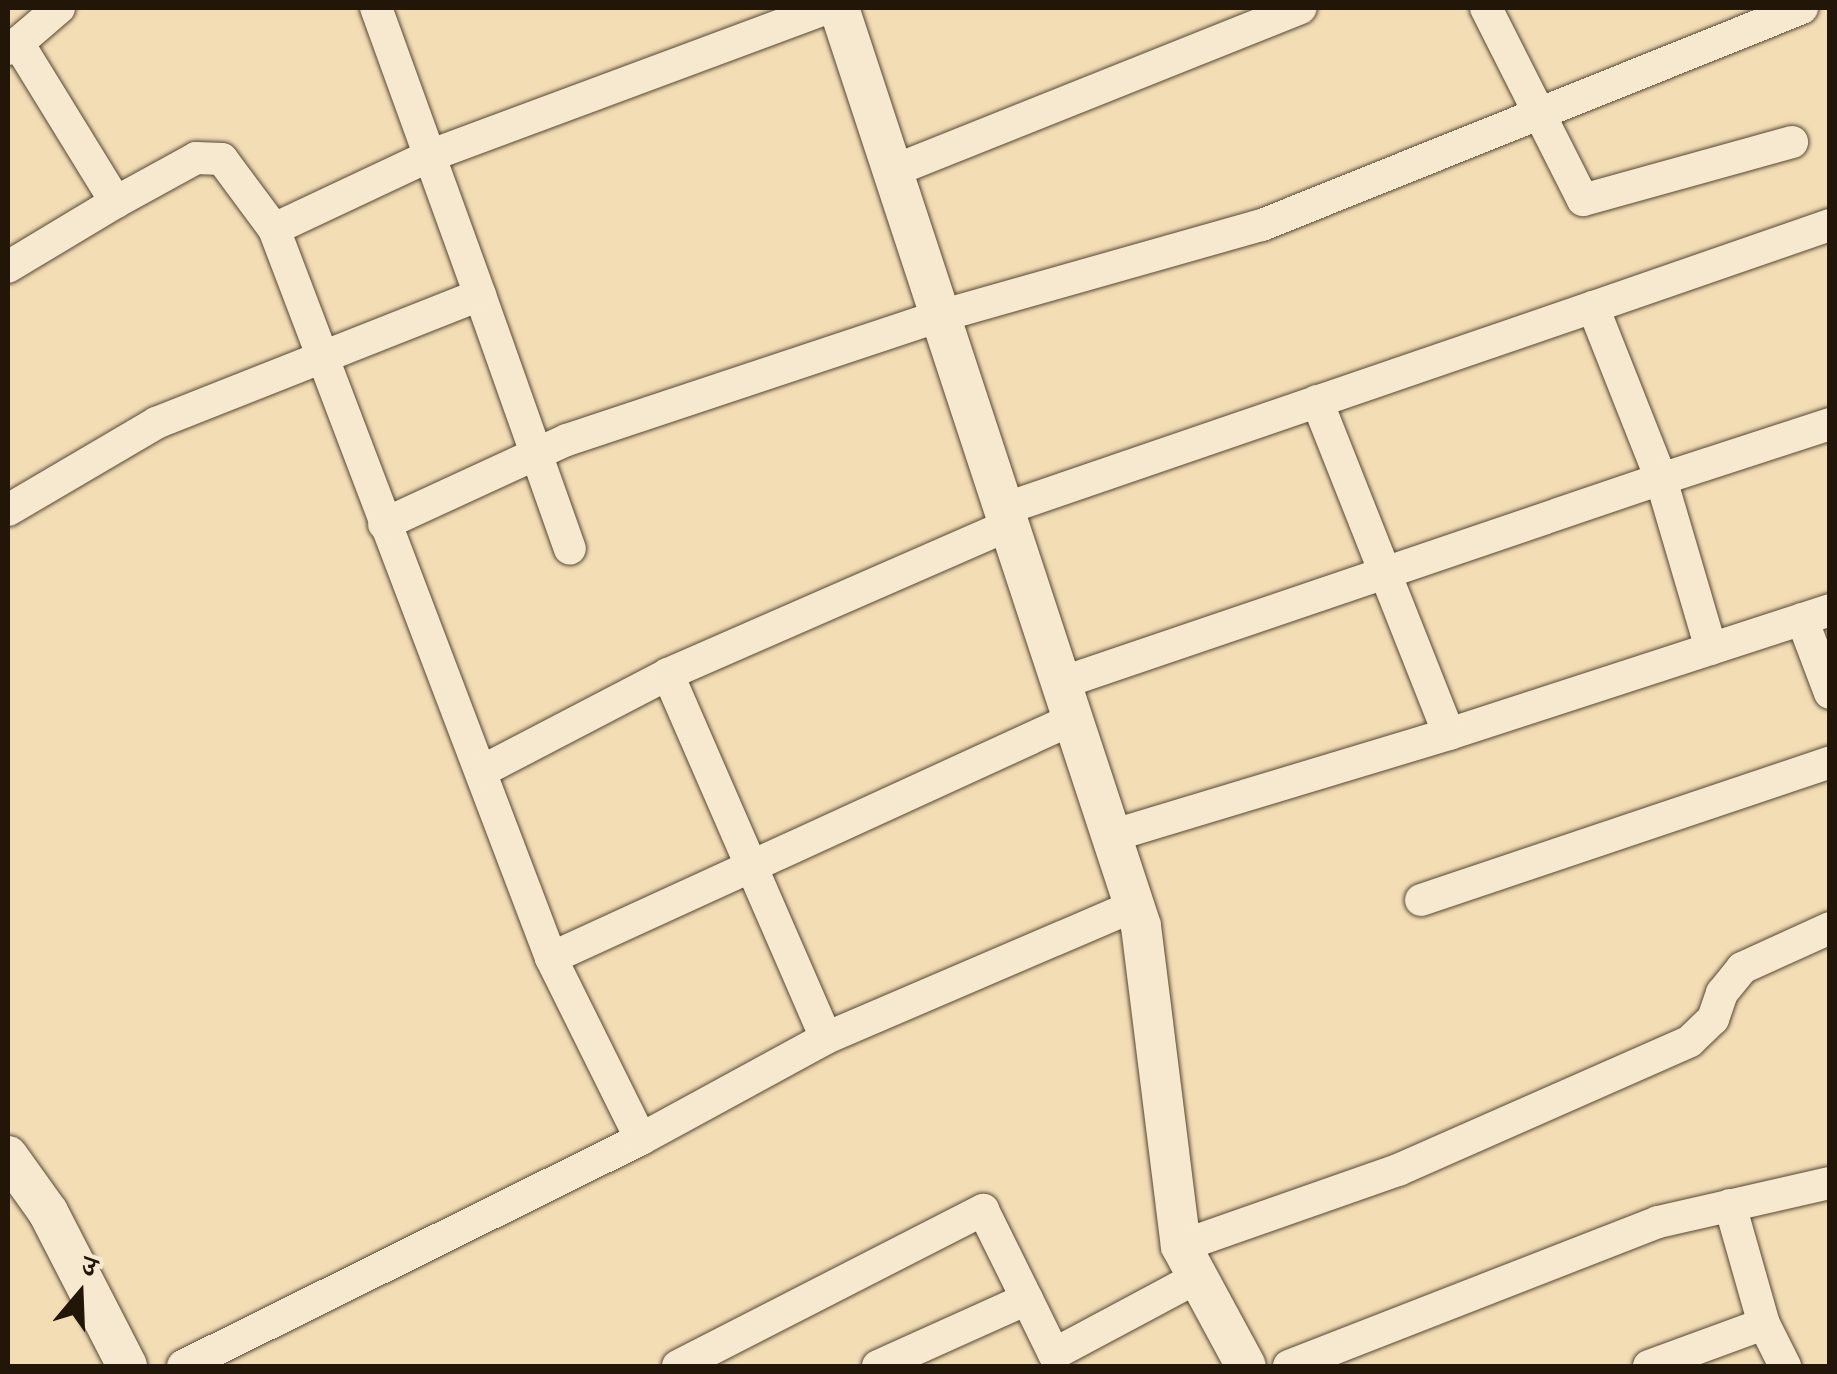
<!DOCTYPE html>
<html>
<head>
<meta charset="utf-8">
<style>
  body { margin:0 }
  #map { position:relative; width:1837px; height:1374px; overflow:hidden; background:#f3ddb5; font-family:"EB Garamond","Noto Serif Devanagari",serif }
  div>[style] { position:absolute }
  .roads { filter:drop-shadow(0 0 2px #564834) drop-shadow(0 0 2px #564834) }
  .minor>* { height:32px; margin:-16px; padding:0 16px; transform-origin:16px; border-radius:16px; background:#f7e9cf }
  .tertiary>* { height:40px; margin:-20px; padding:0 20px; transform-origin:20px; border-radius:20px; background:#f7e9cf }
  span { translate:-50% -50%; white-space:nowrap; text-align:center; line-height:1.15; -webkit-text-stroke:8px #f7e9cf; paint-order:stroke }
  .frame { position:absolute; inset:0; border:10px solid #221609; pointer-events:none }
  .north { position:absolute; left:30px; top:1244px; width:100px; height:100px; -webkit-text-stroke:8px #f7e9cf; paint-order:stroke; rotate:19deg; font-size:28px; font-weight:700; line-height:40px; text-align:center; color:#221609 }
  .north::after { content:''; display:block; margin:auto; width:35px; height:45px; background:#221609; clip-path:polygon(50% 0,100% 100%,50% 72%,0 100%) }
</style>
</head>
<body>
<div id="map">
  <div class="roads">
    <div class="minor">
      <div style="left:1486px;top:8px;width:215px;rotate:63.2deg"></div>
      <div style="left:1583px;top:200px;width:217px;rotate:-15.5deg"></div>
      <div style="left:18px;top:43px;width:54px;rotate:-40.5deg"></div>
      <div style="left:8px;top:49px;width:12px;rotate:-31deg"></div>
      <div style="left:18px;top:43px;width:187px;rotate:58.4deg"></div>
      <div style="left:116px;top:202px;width:126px;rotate:149deg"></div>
      <div style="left:893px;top:171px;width:439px;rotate:-21.8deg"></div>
      <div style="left:116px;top:202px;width:91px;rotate:-28.8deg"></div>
      <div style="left:196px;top:158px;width:26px;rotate:2deg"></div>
      <div style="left:222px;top:159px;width:87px;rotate:53.4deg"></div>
      <div style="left:274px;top:229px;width:780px;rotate:69.19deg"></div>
      <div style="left:551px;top:958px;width:202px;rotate:63.6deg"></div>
      <div style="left:274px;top:229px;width:171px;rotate:-25.2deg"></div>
      <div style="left:429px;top:156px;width:426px;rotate:-20.4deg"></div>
      <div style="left:480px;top:295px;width:269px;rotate:70.5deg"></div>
      <div style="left:1593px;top:307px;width:251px;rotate:-19.1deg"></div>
      <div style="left:1317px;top:401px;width:358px;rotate:68.4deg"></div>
      <div style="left:1449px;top:734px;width:401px;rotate:-18deg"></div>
      <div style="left:1004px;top:509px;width:623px;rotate:-18.93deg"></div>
      <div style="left:1593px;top:307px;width:185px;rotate:68.4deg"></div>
      <div style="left:1661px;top:479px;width:178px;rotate:-18deg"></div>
      <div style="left:8px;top:510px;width:172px;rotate:-30.4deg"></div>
      <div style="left:156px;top:423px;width:348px;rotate:-21.6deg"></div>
      <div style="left:480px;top:295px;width:305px;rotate:-109.9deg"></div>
      <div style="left:384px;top:524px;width:201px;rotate:-24.7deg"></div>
      <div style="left:567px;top:440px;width:393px;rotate:-18.4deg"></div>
      <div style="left:940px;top:316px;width:335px;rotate:-15.8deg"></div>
      <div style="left:1262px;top:225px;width:582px;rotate:-21.89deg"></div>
      <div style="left:1802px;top:619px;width:79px;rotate:69.3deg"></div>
      <div style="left:1061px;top:683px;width:634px;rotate:-18.78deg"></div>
      <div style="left:1661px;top:479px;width:177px;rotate:73.6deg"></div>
      <div style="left:482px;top:771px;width:210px;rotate:-27.5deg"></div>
      <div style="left:1111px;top:836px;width:353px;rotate:-16.8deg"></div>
      <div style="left:1421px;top:900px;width:432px;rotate:-18.6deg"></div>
      <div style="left:551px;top:958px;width:574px;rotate:-24.6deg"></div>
      <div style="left:826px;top:1038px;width:397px;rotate:-113.5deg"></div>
      <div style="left:668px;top:674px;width:372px;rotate:-23.6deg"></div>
      <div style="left:1730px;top:1205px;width:124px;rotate:74.1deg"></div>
      <div style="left:1764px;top:1324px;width:47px;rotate:63.4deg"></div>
      <div style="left:1181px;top:1246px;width:230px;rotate:-19.3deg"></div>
      <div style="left:1398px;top:1170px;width:319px;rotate:-23.8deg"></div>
      <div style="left:1690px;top:1041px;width:32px;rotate:-44deg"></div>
      <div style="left:1713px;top:1019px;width:28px;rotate:-71deg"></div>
      <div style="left:1722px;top:993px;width:32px;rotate:-51deg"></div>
      <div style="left:1742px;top:968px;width:97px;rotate:-24.4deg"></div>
      <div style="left:183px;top:1366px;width:511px;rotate:-26.36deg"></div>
      <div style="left:641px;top:1139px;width:211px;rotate:-28.6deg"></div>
      <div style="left:826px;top:1038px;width:335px;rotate:-23.2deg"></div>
      <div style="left:678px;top:1366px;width:343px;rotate:-27.1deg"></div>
      <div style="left:983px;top:1210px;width:99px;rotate:63.7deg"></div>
      <div style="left:878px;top:1366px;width:163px;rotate:-24.2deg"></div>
      <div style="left:1027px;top:1299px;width:61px;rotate:63.9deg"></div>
      <div style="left:1054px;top:1354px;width:163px;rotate:-28.1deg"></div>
      <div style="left:1289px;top:1366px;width:396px;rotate:-21.3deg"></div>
      <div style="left:1658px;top:1222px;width:175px;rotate:-12.8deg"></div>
      <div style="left:1649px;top:1366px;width:122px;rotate:-20.1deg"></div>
    </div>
    <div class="tertiary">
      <div style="left:839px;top:8px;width:966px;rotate:71.79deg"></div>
      <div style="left:1141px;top:926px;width:322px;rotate:82.9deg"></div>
      <div style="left:1181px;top:1246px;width:136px;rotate:61.6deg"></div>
      <div style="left:8px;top:1156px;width:69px;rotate:54.5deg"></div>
      <div style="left:48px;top:1212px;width:173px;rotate:62.8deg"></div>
    </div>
  </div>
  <div class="frame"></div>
  <div class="north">उ</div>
</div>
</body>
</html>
